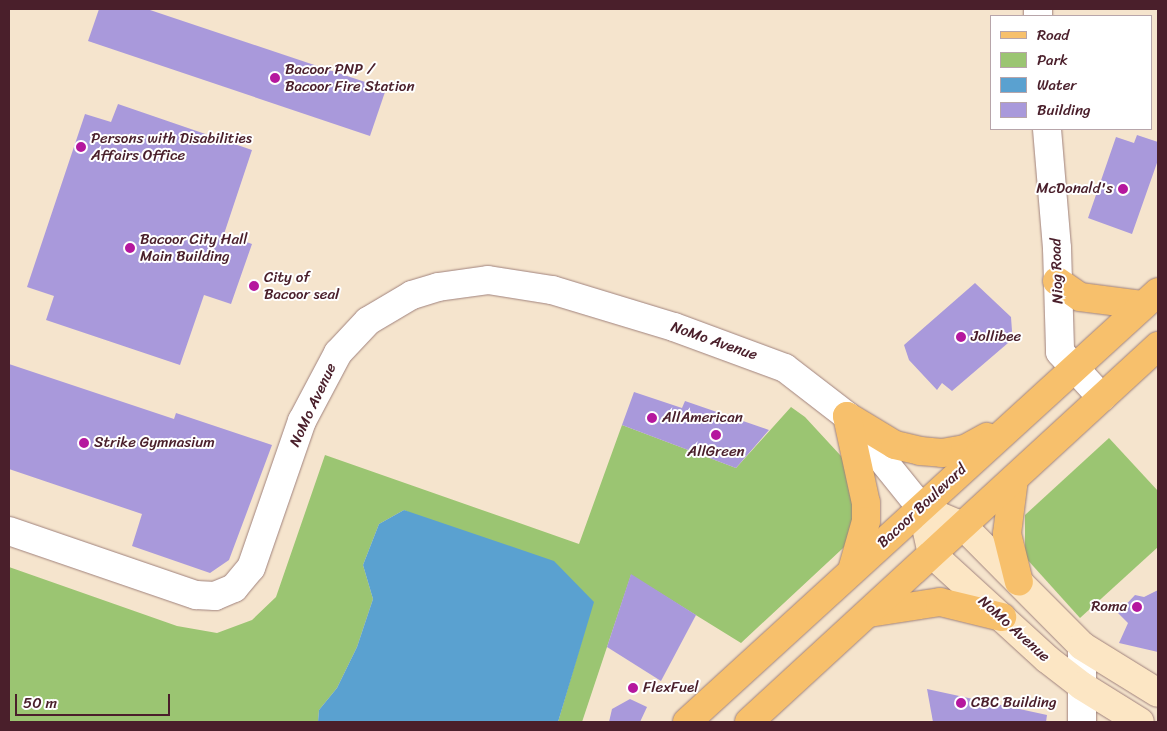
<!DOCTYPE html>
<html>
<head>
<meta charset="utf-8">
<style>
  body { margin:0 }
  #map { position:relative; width:1167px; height:731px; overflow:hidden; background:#f5e4cd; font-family:Sriracha,sans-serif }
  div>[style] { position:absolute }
  .green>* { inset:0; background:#9bc572 }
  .water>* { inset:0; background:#5aa1d0 }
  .building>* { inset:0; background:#a999db }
  .roads { filter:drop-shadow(0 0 1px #a0827c) drop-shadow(0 0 1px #a0827c) }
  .tertiary>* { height:28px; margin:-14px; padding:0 14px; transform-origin:14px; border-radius:14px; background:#fff }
  .secondary>* { height:28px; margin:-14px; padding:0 14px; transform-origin:14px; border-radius:14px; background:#fce6c4 }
  .primary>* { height:28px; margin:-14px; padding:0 14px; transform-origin:14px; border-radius:14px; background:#f7c06c }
  .dots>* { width:14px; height:14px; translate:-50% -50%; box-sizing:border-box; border:2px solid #fff; border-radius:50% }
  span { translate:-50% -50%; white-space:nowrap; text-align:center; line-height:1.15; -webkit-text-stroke:4px #fff; paint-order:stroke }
  .poi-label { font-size:15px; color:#4a1f2b }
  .left { translate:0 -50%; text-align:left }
  .right { translate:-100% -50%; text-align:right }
  .street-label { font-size:15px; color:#4a1f2b }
  .frame { position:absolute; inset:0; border:10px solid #4a1f2b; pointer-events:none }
  .legend { position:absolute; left:990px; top:15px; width:162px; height:115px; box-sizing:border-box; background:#fff; border:1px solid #b7a5aa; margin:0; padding:6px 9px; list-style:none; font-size:15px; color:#4a1f2b }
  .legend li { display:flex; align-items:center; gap:10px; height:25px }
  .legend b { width:25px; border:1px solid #b7a5aa }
  .scale { position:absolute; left:15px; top:694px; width:155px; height:22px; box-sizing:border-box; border:2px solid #4a1f2b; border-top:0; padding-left:6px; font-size:15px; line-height:18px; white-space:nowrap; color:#4a1f2b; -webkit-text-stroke:4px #fff; paint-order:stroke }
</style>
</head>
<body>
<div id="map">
  <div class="green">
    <div style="clip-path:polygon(791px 407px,805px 417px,841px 456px,849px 471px,856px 536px,741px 643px,631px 575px,582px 722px,558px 722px,593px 602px,404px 510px,379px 524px,363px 565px,373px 599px,357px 647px,337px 688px,319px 710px,318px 722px,9px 722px,9px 567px,177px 626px,217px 633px,252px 620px,276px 597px,325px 455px,579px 544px,622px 425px,736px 468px)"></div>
    <div style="clip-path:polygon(1109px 438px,1158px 491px,1158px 547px,1080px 618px,1025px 557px,1025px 515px)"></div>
  </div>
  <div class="water">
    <div style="clip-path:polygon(404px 510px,554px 561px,594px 602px,558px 722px,318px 722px,319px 710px,337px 688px,357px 647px,373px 599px,363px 565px,379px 524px)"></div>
  </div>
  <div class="building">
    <div style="clip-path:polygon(99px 9px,147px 9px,386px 89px,370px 136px,88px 41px)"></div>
    <div style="clip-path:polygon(118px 104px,252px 150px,224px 234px,252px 244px,231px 304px,204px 295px,180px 365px,46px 320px,54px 296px,27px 287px,85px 114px,111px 122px)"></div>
    <div style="clip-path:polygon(1137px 135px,1158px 142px,1158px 160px,1132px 234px,1088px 218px,1116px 137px,1134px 143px)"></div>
    <div style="clip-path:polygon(975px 283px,1011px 317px,1012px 331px,1008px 343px,952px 391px,942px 383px,937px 390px,909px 360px,904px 345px)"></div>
    <div style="clip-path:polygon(9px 364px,174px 419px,176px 413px,272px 445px,229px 560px,210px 573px,132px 546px,142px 514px,9px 469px)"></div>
    <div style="clip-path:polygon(634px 392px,682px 408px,685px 401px,769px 430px,736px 468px,622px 425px)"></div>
    <div style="clip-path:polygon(631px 574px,696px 615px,661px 681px,607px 647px)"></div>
    <div style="clip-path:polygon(1158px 590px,1158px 652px,1119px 643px,1128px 623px,1118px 613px,1135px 595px,1144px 597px)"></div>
    <div style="clip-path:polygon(927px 689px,1047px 715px,1046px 722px,933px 722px)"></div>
    <div style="clip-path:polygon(630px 699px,647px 707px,640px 722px,609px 722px,612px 709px)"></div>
  </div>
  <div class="roads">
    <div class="tertiary">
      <div style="left:1038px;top:9px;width:7px;rotate:90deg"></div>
      <div style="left:1047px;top:129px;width:119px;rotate:85.2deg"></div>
      <div style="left:1057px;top:248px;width:104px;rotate:88.3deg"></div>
      <div style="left:1060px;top:352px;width:62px;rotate:47.6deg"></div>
      <div style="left:9px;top:531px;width:198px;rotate:18.9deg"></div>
      <div style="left:196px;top:595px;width:19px;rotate:3deg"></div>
      <div style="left:215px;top:596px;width:21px;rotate:-23deg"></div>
      <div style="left:234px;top:588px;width:26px;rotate:-50deg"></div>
      <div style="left:251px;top:568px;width:156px;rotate:-70.9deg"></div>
      <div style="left:302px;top:421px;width:77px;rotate:-62.1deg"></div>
      <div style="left:338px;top:353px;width:44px;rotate:-46.8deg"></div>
      <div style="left:368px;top:321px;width:51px;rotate:-30.6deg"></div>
      <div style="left:412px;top:295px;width:27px;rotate:-17deg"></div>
      <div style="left:438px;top:287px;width:50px;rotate:-8deg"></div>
      <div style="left:488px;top:280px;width:65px;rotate:8.9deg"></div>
      <div style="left:552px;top:290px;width:127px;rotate:16.9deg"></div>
      <div style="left:674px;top:327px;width:118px;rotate:20.3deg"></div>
      <div style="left:785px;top:368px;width:78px;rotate:37.7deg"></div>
      <div style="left:847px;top:416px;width:119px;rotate:51.1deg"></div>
      <div style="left:1082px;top:722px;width:76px;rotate:-90deg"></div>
    </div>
    <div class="secondary">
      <div style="left:922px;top:509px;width:46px;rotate:77.5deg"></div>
      <div style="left:932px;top:554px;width:156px;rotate:42.4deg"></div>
      <div style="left:1047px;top:659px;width:44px;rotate:37.6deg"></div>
      <div style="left:1082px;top:686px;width:68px;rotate:31.8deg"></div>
      <div style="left:922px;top:509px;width:44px;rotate:22.5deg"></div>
      <div style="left:963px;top:526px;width:169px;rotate:45.2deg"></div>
      <div style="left:1082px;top:646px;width:89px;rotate:31.7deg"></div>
    </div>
    <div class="primary">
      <div style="left:1057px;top:281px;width:28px;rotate:35deg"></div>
      <div style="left:1080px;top:297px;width:64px;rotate:7.2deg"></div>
      <div style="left:847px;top:416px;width:56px;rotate:31.1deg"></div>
      <div style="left:895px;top:445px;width:26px;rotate:13deg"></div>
      <div style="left:920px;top:451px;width:22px;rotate:5deg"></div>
      <div style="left:942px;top:453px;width:23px;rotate:-10deg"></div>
      <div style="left:965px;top:449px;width:25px;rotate:-29deg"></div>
      <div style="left:847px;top:416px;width:89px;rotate:77.7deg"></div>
      <div style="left:866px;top:503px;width:18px;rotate:90deg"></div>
      <div style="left:866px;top:521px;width:51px;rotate:105.9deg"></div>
      <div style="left:1014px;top:479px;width:55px;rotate:97.3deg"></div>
      <div style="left:1007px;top:534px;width:49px;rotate:76deg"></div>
      <div style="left:869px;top:613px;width:72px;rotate:-8.8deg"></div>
      <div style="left:940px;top:602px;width:64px;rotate:13.6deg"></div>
      <div style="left:687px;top:722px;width:638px;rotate:-42.39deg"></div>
      <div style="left:749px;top:722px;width:556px;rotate:-42.59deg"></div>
    </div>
  </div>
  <div class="dots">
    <div style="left:275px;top:78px;background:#b5179e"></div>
    <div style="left:81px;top:147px;background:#b5179e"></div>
    <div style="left:1123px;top:189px;background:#b5179e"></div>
    <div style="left:130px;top:248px;background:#b5179e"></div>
    <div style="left:254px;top:286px;background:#b5179e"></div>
    <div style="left:961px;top:337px;background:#b5179e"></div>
    <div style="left:652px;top:418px;background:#b5179e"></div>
    <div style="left:716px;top:435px;background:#b5179e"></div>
    <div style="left:84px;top:443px;background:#b5179e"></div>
    <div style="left:1137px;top:607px;background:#b5179e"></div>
    <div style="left:633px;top:688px;background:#b5179e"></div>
    <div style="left:961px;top:703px;background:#b5179e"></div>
  </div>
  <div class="poi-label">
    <span class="left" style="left:285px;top:78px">Bacoor PNP /<br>Bacoor Fire Station</span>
    <span class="left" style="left:91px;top:147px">Persons with Disabilities<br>Affairs Office</span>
    <span class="right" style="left:1113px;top:189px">McDonald's</span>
    <span class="left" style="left:140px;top:248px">Bacoor City Hall<br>Main Building</span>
    <span class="left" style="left:264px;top:286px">City of<br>Bacoor seal</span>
    <span class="left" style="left:971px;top:337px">Jollibee</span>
    <span class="left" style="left:662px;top:418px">AllAmerican</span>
    <span class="left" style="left:94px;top:443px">Strike Gymnasium</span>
    <span style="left:716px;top:452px">AllGreen</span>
    <span class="right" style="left:1127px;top:607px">Roma</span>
    <span class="left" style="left:643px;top:688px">FlexFuel</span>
    <span class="left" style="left:971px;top:703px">CBC Building</span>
  </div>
  <div class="street-label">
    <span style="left:1057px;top:271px;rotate:-92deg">Niog Road</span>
    <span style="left:714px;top:341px;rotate:19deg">NoMo Avenue</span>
    <span style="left:313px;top:405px;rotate:-65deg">NoMo Avenue</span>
    <span style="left:922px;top:506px;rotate:-43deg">Bacoor Boulevard</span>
    <span style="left:1014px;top:629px;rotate:42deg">NoMo Avenue</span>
  </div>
  <div class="frame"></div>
  <ul class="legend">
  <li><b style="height:6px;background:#f7c06c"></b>Road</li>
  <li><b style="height:14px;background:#9bc572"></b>Park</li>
  <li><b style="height:14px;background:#5aa1d0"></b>Water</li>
  <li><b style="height:14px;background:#a999db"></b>Building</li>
  </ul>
  <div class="scale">50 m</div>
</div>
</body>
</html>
